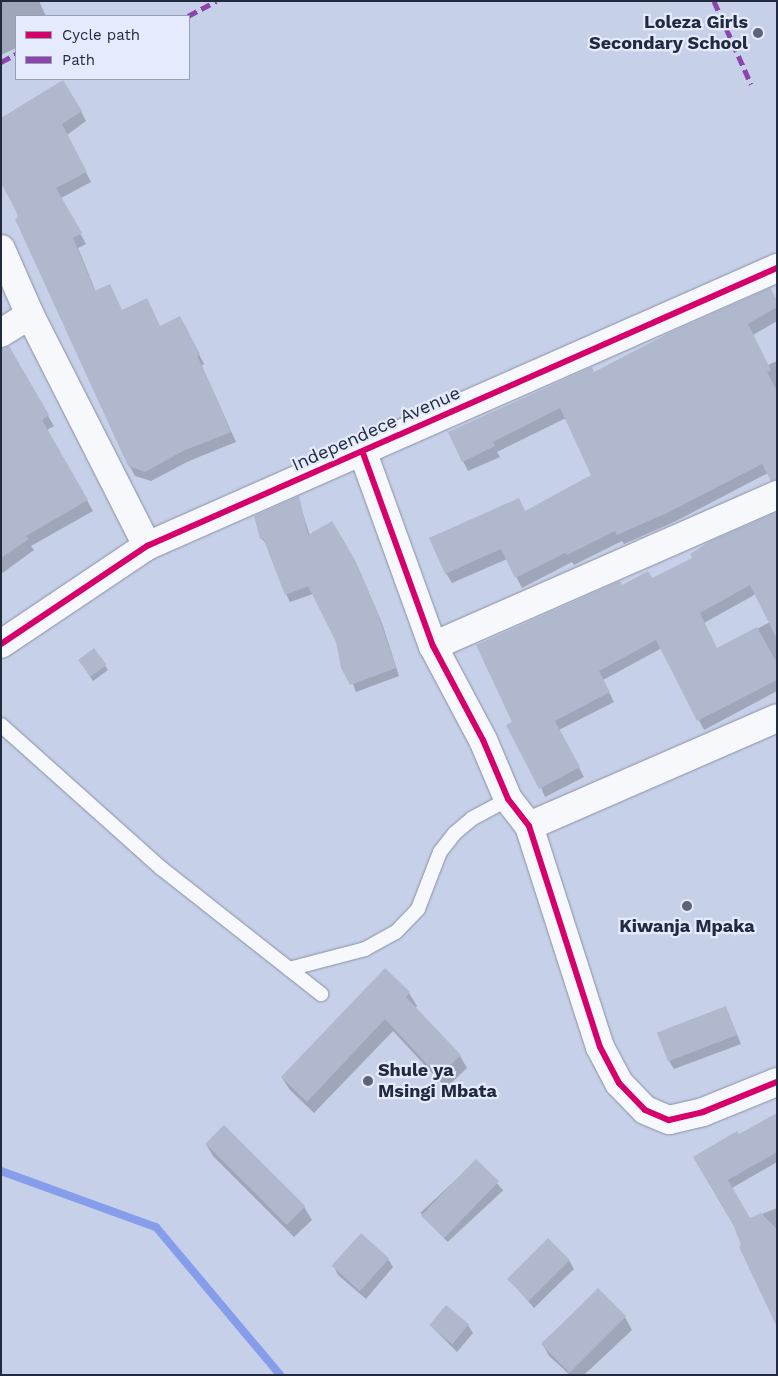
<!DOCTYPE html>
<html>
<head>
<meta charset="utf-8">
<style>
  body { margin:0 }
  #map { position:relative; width:778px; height:1376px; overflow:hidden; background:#c7d0e9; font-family:"Work Sans",sans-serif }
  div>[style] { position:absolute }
  .shadow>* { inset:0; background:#0003; transform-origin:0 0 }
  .stream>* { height:8px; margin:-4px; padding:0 4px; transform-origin:4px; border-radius:4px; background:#859dea }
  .building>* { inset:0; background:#b0b8ce; transform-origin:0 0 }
  .roads { filter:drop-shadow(0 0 1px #888fa3) drop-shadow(0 0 1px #888fa3) }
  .lane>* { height:14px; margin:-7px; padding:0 7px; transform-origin:7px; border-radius:7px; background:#f7f8fc }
  .street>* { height:28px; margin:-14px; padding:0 14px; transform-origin:14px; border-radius:14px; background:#f7f8fc }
  .quiet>* { height:5px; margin-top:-2.5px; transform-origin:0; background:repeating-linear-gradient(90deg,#8e44ad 0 10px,transparent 0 15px) }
  .cycleway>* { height:6px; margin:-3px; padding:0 3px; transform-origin:3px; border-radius:3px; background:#d6006c }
  .dots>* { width:14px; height:14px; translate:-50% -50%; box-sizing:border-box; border:2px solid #e5ebfd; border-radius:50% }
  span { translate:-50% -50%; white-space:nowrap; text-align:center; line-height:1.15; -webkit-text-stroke:4.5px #e5ebfd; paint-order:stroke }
  .poi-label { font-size:18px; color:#222a3f; font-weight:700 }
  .right { translate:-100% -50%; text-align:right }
  .left { translate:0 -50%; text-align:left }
  .street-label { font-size:18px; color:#222a3f }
  .frame { position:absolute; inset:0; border:2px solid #222a3f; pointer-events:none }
  .legend { position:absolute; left:15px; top:15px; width:175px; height:65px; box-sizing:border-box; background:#e5ebfd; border:1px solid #979eb1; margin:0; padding:6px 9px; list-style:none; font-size:15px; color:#222a3f }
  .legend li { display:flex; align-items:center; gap:10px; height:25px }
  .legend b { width:25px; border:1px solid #979eb1 }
</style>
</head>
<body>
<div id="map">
  <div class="shadow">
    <div style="clip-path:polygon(1px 1px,39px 1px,46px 16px,16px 16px,16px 48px,1px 55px)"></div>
    <div style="clip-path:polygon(81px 111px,86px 121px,67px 135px,91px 182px,61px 198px,86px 244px,78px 248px,96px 292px,123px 311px,160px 328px,185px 327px,204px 364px,202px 366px,236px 442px,189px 461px,151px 481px,135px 476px,129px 465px,20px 217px,1px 159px)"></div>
    <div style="clip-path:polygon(777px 302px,777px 321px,753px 335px,768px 365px,777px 361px,777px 475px,768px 473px,674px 522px,624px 544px,622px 541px,574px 565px,572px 562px,522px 588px,507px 559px,452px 583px,446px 573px,525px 512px,592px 476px,566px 418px,497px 452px,500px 457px,468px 471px,463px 461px,594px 373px)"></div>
    <div style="clip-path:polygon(1px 348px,8px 348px,54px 426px,47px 430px,93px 511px,31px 546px,34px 550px,1px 574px)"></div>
    <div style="clip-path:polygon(298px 498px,310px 536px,358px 567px,382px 623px,399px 676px,356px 692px,337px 642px,313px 594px,290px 602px,286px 594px,267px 545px,261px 538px)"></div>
    <div style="clip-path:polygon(evenodd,777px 514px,777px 691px,704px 730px,662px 648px,603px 680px,614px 702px,559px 730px,584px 777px,545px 797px,513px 722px,621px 586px,652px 580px,777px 514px,756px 594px,770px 622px,717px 650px,704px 623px,756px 594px)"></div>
    <div style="clip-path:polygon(94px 650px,108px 670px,93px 681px,82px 664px)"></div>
    <div style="clip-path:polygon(385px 970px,409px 993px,417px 1006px,415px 1008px,460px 1056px,467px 1068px,446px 1088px,393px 1031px,314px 1113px,290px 1090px,282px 1078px)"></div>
    <div style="clip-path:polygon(726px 1008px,741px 1044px,674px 1069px,669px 1061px)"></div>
    <div style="clip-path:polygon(777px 1115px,777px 1162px,732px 1188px,750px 1219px,777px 1208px,777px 1299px,694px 1158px)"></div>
    <div style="clip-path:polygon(224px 1126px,304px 1207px,312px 1220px,294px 1237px,213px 1156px,206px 1144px)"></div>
    <div style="left:476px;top:1161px;width:40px;height:76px;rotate:47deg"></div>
    <div style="clip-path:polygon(361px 1235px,388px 1259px,393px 1267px,366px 1299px,338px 1275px,334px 1266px)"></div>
    <div style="clip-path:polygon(569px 1260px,574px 1269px,534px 1308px,509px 1279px)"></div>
    <div style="clip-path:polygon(598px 1290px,625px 1317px,632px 1330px,584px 1375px,570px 1375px,549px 1356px,542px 1343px)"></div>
    <div style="clip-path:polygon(430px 1325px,468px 1325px,473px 1333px,457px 1352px)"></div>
  </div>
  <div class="stream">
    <div style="left:1px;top:1171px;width:165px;rotate:19.9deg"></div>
    <div style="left:156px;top:1227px;width:193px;rotate:50deg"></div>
  </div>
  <div class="building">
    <div style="clip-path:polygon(63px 80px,82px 111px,62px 124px,87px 172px,56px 188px,82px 233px,73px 238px,95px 291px,110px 284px,122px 310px,147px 298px,160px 326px,180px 316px,200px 354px,197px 355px,231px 432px,183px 451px,145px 472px,128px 466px,15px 219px,18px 217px,16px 211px,1px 183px,1px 118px)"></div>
    <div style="clip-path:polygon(770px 288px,777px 300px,777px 307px,748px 324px,771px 370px,767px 372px,777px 391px,777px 480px,771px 481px,762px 464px,669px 512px,617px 535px,615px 531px,567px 555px,565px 553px,515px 578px,501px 549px,445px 574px,429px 538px,519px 498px,525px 511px,591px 475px,560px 408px,493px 442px,495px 446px,462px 462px,448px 432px,592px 367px,594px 372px,669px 333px)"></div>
    <div style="clip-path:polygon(9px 346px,49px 415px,42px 420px,88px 500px,26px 536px,29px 539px,1px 558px,1px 349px)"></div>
    <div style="clip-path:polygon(299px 496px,308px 535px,332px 521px,354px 558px,378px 614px,396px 668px,350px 685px,341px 668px,336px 642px,308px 586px,285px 595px,263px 538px,260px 539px,254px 516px)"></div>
    <div style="clip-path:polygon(777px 512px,777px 639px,750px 585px,700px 613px,717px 648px,757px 627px,777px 663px,777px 680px,697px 721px,656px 640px,599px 671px,610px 692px,555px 721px,580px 767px,539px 789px,506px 725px,512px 722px,476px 645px,620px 581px,622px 585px,648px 571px,652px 578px,692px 558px,690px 554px,709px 542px)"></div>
    <div style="left:94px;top:648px;width:21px;height:20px;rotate:53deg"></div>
    <div style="clip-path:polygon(385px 968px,410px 992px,406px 997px,461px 1055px,438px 1076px,385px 1019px,307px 1102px,281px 1077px)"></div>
    <div style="left:726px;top:1006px;width:31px;height:74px;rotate:69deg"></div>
    <div style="clip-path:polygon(777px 1113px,777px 1152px,728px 1180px,750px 1218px,761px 1213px,777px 1229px,777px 1327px,739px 1247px,741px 1245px,733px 1224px,693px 1157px,737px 1131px,739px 1134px)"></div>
    <div style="left:224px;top:1125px;width:115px;height:26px;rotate:45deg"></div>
    <div style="left:476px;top:1159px;width:32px;height:79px;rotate:44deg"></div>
    <div style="left:361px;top:1233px;width:38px;height:44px;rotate:42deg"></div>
    <div style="left:548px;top:1238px;width:31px;height:58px;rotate:45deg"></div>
    <div style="left:598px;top:1288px;width:40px;height:80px;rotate:45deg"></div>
    <div style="left:446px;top:1305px;width:30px;height:26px;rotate:40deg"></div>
  </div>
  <div class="roads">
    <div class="lane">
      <div style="left:1px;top:725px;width:215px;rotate:41.8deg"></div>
      <div style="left:161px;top:868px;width:204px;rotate:38.2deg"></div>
      <div style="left:289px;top:969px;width:79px;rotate:-14.7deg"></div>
      <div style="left:365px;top:949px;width:35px;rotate:-29deg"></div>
      <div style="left:396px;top:932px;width:32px;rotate:-46deg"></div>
      <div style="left:418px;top:909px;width:61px;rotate:-68.9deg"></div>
      <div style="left:440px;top:852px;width:24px;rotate:-52deg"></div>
      <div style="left:455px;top:833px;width:23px;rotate:-40deg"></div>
      <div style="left:473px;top:818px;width:40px;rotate:-28deg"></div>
    </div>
    <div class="street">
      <div style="left:1px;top:249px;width:72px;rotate:66.3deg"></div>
      <div style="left:30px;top:315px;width:259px;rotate:63.1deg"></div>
      <div style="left:1px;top:333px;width:34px;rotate:-32deg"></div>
      <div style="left:363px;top:453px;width:205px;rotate:70.1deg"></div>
      <div style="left:433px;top:646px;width:106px;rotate:62deg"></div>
      <div style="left:483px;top:740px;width:64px;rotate:67deg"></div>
      <div style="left:508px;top:799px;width:34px;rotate:52deg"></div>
      <div style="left:529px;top:826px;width:232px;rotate:72.2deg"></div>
      <div style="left:600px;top:1047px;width:41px;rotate:62.2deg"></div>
      <div style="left:619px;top:1083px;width:37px;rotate:46deg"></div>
      <div style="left:645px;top:1110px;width:26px;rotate:23deg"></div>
      <div style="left:669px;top:1120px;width:35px;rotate:-13deg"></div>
      <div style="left:703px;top:1112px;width:80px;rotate:-22.1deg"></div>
      <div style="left:1px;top:644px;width:176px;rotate:-33.9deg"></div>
      <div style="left:147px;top:546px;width:689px;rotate:-23.81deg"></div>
      <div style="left:433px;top:646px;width:376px;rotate:-23.7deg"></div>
      <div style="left:529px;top:826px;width:270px;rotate:-23.5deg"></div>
    </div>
  </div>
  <div class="quiet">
    <div style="left:714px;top:1px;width:91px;rotate:66deg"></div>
    <div style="left:188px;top:16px;width:32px;rotate:-28deg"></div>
    <div style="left:1px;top:62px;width:17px;rotate:-28deg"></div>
  </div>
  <div class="cycleway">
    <div style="left:363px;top:453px;width:205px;rotate:70.1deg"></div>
    <div style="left:433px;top:646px;width:106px;rotate:62deg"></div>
    <div style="left:483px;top:740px;width:64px;rotate:67deg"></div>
    <div style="left:508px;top:799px;width:34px;rotate:52deg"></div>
    <div style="left:529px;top:826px;width:232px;rotate:72.2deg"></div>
    <div style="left:600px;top:1047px;width:41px;rotate:62.2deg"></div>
    <div style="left:619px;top:1083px;width:37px;rotate:46deg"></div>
    <div style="left:645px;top:1110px;width:26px;rotate:23deg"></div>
    <div style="left:669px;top:1120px;width:35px;rotate:-13deg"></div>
    <div style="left:703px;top:1112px;width:80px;rotate:-22.1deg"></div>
    <div style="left:1px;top:644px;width:176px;rotate:-33.9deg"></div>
    <div style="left:147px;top:546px;width:689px;rotate:-23.81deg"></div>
  </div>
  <div class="dots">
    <div style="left:758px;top:33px;background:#5c647a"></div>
    <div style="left:687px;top:906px;background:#5c647a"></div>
    <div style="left:368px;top:1081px;background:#5c647a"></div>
  </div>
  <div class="poi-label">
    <span class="right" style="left:748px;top:33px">Loleza Girls<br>Secondary School</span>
    <span style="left:687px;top:926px">Kiwanja Mpaka</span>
    <span class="left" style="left:378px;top:1081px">Shule ya<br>Msingi Mbata</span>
  </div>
  <div class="street-label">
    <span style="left:376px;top:429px;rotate:-24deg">Independece Avenue</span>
  </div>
  <div class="frame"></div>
  <ul class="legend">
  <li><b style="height:6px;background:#d6006c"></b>Cycle path</li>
  <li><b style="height:6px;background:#8e44ad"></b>Path</li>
  </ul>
</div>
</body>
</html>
